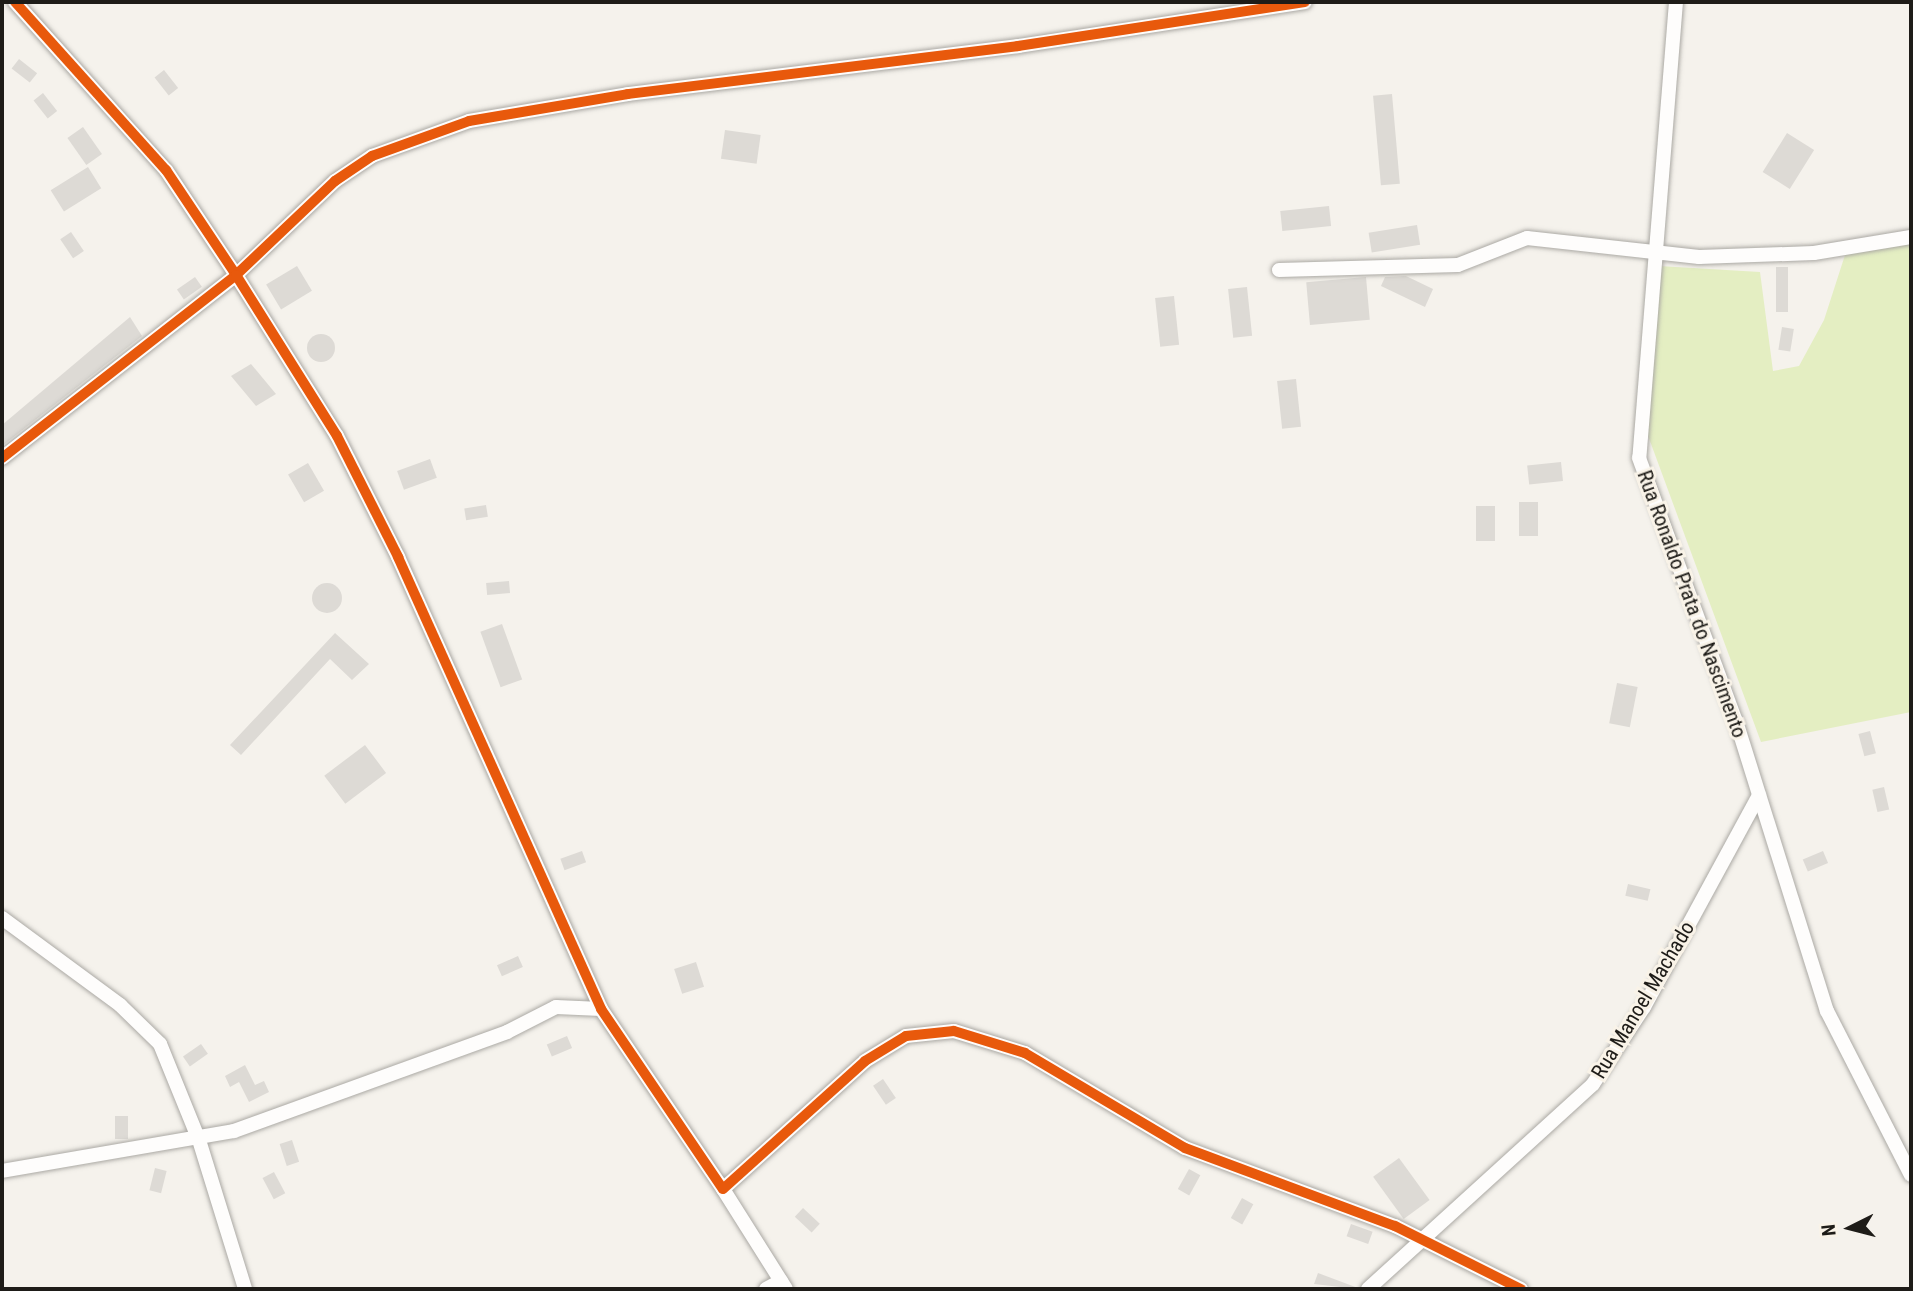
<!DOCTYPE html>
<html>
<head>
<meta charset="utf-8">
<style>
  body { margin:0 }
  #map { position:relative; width:1913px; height:1291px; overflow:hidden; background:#f5f2ec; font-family:"Roboto Condensed",sans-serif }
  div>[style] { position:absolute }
  .green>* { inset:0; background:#e4eec2 }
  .building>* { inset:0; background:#dddad5; transform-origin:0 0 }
  .round { border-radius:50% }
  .roads { filter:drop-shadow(0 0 2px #aba9a4) drop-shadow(0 0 2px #aba9a4) }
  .minor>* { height:14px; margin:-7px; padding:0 7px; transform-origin:7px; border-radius:7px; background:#fefdfc }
  .cycleway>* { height:10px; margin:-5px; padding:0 5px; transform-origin:5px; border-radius:5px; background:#e8590c }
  span { translate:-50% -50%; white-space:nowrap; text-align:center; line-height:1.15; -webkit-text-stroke:6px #f9f3e8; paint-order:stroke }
  .street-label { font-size:21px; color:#1e1c18 }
  .frame { position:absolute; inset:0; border:4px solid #1e1c18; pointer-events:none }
  .north { position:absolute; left:1815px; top:1193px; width:70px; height:70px; -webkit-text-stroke:5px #f9f3e8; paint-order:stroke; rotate:264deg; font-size:19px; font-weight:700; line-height:28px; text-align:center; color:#1e1c18 }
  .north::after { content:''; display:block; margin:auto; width:24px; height:32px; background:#1e1c18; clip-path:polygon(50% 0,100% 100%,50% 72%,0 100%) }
</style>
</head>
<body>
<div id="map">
  <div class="green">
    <div style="clip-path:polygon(1911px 239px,1911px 712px,1761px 742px,1647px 433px,1659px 266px,1760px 272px,1773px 371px,1799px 366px,1824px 320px,1845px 255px)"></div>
  </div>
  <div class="building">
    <div style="left:19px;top:59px;width:23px;height:12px;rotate:38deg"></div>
    <div style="left:164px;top:70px;width:23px;height:12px;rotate:52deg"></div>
    <div style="left:43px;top:93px;width:23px;height:12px;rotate:52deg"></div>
    <div style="left:1392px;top:94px;width:90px;height:19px;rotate:85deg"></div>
    <div style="left:83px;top:127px;width:33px;height:19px;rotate:55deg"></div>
    <div style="left:725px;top:130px;width:36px;height:29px;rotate:8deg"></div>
    <div style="left:1787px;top:133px;width:32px;height:46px;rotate:32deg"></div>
    <div style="left:88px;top:167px;width:25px;height:44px;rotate:58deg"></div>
    <div style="left:1329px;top:206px;width:20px;height:49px;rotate:84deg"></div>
    <div style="left:1417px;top:225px;width:20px;height:49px;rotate:81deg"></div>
    <div style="left:71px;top:232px;width:23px;height:13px;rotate:56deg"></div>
    <div style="left:297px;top:266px;width:29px;height:36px;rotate:59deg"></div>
    <div style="left:1776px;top:267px;width:12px;height:45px"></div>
    <div style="clip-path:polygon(1406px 276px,1433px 289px,1425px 307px,1381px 286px,1385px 277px)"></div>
    <div style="left:195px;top:277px;width:12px;height:22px;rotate:55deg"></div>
    <div style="left:1366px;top:277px;width:43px;height:60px;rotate:85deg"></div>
    <div style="left:1247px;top:287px;width:49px;height:19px;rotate:84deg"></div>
    <div style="left:1174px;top:296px;width:49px;height:19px;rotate:84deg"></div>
    <div style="clip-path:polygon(130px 317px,142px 336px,2px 446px,2px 425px)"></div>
    <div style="left:1782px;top:327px;width:12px;height:23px;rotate:9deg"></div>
    <div class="round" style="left:307px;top:334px;width:28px;height:28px"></div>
    <div style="clip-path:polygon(251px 364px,276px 394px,256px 406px,231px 376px)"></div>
    <div style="left:1296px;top:379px;width:48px;height:19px;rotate:84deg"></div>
    <div style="left:430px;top:459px;width:20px;height:35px;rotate:70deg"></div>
    <div style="left:1561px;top:462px;width:19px;height:34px;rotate:84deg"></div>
    <div style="left:308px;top:463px;width:32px;height:23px;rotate:60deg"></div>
    <div style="left:1519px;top:502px;width:19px;height:34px"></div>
    <div style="left:486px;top:505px;width:12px;height:22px;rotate:81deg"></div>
    <div style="left:1476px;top:506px;width:19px;height:35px"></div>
    <div style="left:509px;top:581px;width:12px;height:23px;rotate:85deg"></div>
    <div class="round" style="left:312px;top:583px;width:30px;height:30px"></div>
    <div style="left:502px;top:624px;width:59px;height:23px;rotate:70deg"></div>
    <div style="clip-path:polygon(335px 633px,369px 664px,352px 680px,330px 659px,241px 755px,230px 745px)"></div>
    <div style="left:1617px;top:683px;width:21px;height:41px;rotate:11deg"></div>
    <div style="left:1870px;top:731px;width:23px;height:12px;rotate:75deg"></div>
    <div style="left:365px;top:745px;width:35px;height:51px;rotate:53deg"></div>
    <div style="left:1884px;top:787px;width:23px;height:12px;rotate:77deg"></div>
    <div style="left:582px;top:851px;width:12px;height:23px;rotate:70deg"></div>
    <div style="left:1823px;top:851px;width:13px;height:22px;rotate:67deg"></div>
    <div style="left:1628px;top:884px;width:23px;height:12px;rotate:13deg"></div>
    <div style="left:518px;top:956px;width:12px;height:23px;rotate:66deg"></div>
    <div style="left:696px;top:962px;width:26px;height:23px;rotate:72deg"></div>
    <div style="left:567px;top:1036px;width:13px;height:22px;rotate:67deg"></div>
    <div style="left:201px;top:1044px;width:12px;height:22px;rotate:55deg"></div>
    <div style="clip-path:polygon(245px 1065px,255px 1085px,264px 1081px,269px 1092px,249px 1102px,239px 1082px,230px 1087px,225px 1076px)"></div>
    <div style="left:883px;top:1079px;width:23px;height:12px;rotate:56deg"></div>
    <div style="left:115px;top:1116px;width:13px;height:23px"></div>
    <div style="left:292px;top:1140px;width:23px;height:13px;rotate:72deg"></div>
    <div style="left:1399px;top:1158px;width:52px;height:32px;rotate:54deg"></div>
    <div style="left:155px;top:1168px;width:12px;height:23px;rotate:14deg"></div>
    <div style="left:1189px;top:1169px;width:13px;height:23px;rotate:29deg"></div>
    <div style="left:274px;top:1172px;width:24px;height:13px;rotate:62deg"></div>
    <div style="left:1242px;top:1198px;width:13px;height:23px;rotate:29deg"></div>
    <div style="left:803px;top:1208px;width:23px;height:12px;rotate:43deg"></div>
    <div style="left:1351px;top:1224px;width:23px;height:13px;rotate:20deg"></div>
    <div style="clip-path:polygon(1318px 1273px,1358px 1288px,1358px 1289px,1314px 1284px)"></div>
  </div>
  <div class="roads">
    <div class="minor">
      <div style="left:15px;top:2px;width:226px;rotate:48.1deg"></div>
      <div style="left:166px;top:170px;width:126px;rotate:56.3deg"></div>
      <div style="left:236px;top:275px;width:137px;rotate:-43.5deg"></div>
      <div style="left:335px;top:181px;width:45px;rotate:-34deg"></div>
      <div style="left:372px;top:156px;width:103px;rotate:-19.8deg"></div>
      <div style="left:469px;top:121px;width:161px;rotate:-9.6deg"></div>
      <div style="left:628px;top:94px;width:393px;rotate:-7deg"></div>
      <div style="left:1018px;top:46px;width:290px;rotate:-8.7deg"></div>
      <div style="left:1676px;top:2px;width:457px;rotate:94.6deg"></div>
      <div style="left:1639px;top:458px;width:280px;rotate:69.8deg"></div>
      <div style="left:1736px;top:721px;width:304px;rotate:72.6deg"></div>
      <div style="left:1827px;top:1011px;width:184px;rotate:62.9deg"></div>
      <div style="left:1279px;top:270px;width:179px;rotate:-1.6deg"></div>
      <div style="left:1458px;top:265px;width:74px;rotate:-21.4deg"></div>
      <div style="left:1527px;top:238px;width:173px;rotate:6.3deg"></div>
      <div style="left:1699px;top:257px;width:115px;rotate:-2deg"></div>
      <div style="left:1814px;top:253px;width:98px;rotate:-9.4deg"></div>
      <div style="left:2px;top:458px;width:297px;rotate:-38deg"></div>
      <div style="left:236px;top:275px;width:190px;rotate:57.9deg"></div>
      <div style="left:337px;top:436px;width:136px;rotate:63.2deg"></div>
      <div style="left:398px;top:557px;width:495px;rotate:65.8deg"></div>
      <div style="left:601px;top:1009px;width:217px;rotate:55.9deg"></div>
      <div style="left:723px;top:1189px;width:191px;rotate:-42deg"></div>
      <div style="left:865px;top:1061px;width:48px;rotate:-31.4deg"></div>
      <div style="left:906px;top:1036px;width:48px;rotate:-5.9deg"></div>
      <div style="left:954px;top:1031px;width:74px;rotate:17.2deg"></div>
      <div style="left:1025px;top:1053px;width:186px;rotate:30.7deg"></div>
      <div style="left:1185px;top:1148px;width:224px;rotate:20.4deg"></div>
      <div style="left:1395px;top:1226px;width:141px;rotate:26.6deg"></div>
      <div style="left:2px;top:918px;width:147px;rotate:36.4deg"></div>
      <div style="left:120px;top:1005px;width:56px;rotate:44.3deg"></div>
      <div style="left:160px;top:1044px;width:104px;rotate:67.9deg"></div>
      <div style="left:199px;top:1140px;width:156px;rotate:72.8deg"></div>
      <div style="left:2px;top:1171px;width:235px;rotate:-9.8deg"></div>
      <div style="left:234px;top:1131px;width:290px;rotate:-19.9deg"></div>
      <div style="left:507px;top:1032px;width:55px;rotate:-27deg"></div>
      <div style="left:556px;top:1007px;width:45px;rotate:2.5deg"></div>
      <div style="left:723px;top:1189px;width:118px;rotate:57.8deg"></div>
      <div style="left:766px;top:1289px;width:17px;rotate:-28deg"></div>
      <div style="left:1368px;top:1289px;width:304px;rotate:-42.3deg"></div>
      <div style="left:1593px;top:1084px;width:92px;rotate:-56.5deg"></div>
      <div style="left:1644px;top:1007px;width:241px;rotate:-61.5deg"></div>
    </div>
  </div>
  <div class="cycleway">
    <div style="left:15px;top:2px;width:226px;rotate:48.1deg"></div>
    <div style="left:166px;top:170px;width:126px;rotate:56.3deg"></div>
    <div style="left:236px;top:275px;width:137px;rotate:-43.5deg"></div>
    <div style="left:335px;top:181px;width:45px;rotate:-34deg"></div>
    <div style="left:372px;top:156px;width:103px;rotate:-19.8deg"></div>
    <div style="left:469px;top:121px;width:161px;rotate:-9.6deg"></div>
    <div style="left:628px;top:94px;width:393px;rotate:-7deg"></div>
    <div style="left:1018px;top:46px;width:290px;rotate:-8.7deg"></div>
    <div style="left:2px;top:458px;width:297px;rotate:-38deg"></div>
    <div style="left:236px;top:275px;width:190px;rotate:57.9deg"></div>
    <div style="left:337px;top:436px;width:136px;rotate:63.2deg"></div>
    <div style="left:398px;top:557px;width:495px;rotate:65.8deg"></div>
    <div style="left:601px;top:1009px;width:217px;rotate:55.9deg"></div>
    <div style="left:723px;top:1189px;width:191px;rotate:-42deg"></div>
    <div style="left:865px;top:1061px;width:48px;rotate:-31.4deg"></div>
    <div style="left:906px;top:1036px;width:48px;rotate:-5.9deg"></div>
    <div style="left:954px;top:1031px;width:74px;rotate:17.2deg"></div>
    <div style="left:1025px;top:1053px;width:186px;rotate:30.7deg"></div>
    <div style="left:1185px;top:1148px;width:224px;rotate:20.4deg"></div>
    <div style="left:1395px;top:1226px;width:141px;rotate:26.6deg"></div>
  </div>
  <div class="street-label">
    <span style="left:1692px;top:604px;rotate:70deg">Rua Ronaldo Prata do Nascimento</span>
    <span style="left:1643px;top:1000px;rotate:-59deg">Rua Manoel Machado</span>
  </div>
  <div class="frame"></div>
  <div class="north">N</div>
</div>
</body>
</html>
